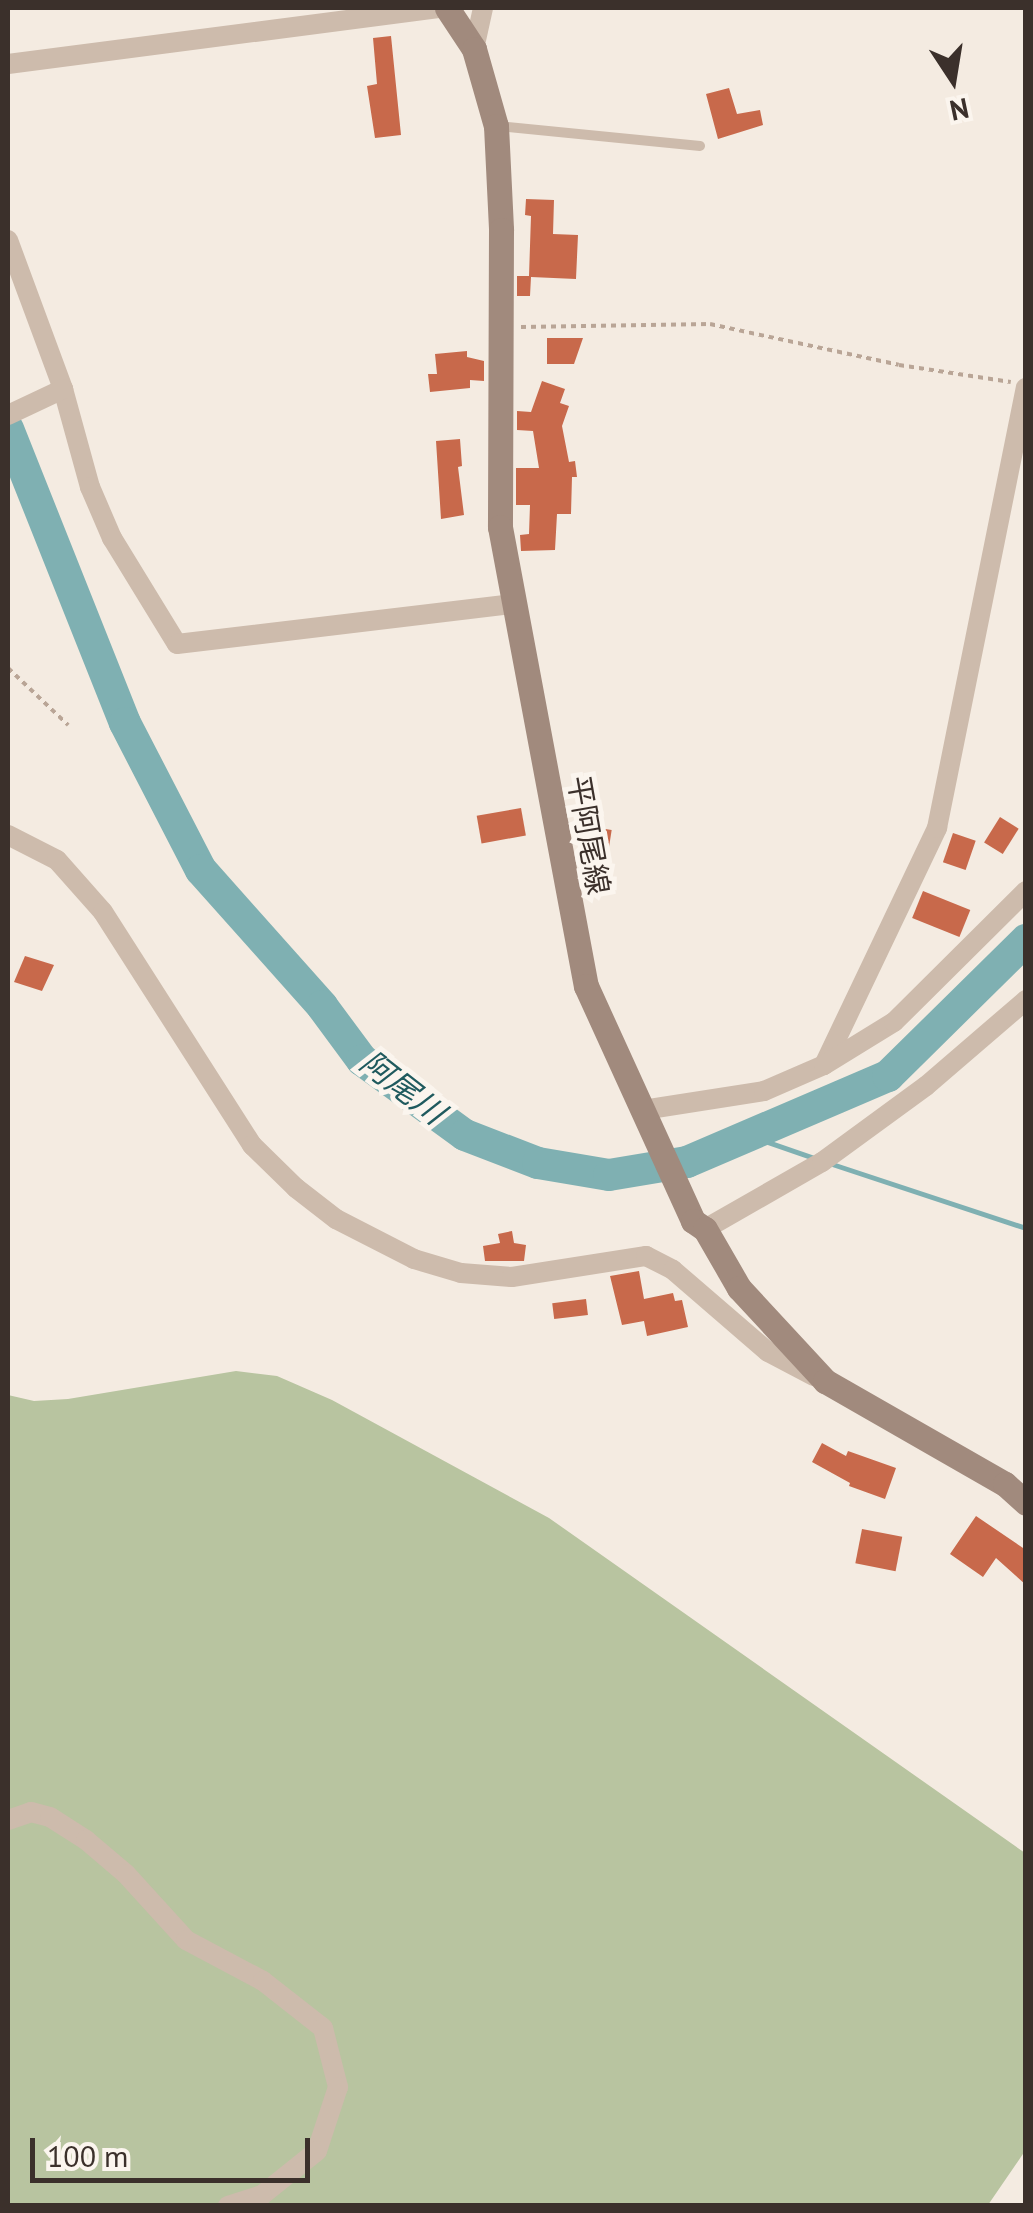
<!DOCTYPE html>
<html>
<head>
<meta charset="utf-8">
<style>
  body { margin:0 }
  #map { position:relative; width:1033px; height:2213px; overflow:hidden; background:#f4ebe1; font-family:"PT Sans","Noto Sans JP",sans-serif }
  div>[style] { position:absolute }
  .green>* { inset:0; background:#b8c4a0 }
  .stream>* { height:5px; margin:-2.5px; padding:0 2.5px; transform-origin:2.5px; border-radius:2.5px; background:#7fb0b2 }
  .river>* { height:32px; margin:-16px; padding:0 16px; transform-origin:16px; border-radius:16px; background:#7fb0b2 }
  .building>* { inset:0; background:#c8694b; transform-origin:0 0 }
  .path>* { height:4px; margin-top:-2px; transform-origin:0; background:repeating-linear-gradient(90deg,#b9a596 0 5px,transparent 0 10px) }
  .lane>* { height:10px; margin:-5px; padding:0 5px; transform-origin:5px; border-radius:5px; background:#cdbbac }
  .street>* { height:20px; margin:-10px; padding:0 10px; transform-origin:10px; border-radius:10px; background:#cdbbac }
  .secondary>* { height:25px; margin:-12.5px; padding:0 12.5px; transform-origin:12.5px; border-radius:12.5px; background:#a18a7d }
  span { translate:-50% -50%; white-space:nowrap; text-align:center; line-height:1.15; -webkit-text-stroke:10px #fbf5ee; paint-order:stroke }
  .street-label { font-size:30px; color:#3b302b }
  .water-label { font-size:32px; color:#1f5a5e; font-style:italic }
  .frame { position:absolute; inset:0; border:10px solid #3b302b; pointer-events:none }
  .north { position:absolute; left:903px; top:30px; width:100px; height:100px; -webkit-text-stroke:8px #fbf5ee; paint-order:stroke; rotate:168deg; font-size:28px; font-weight:700; line-height:40px; text-align:center; color:#3b302b }
  .north::after { content:''; display:block; margin:auto; width:35px; height:45px; background:#3b302b; clip-path:polygon(50% 0,100% 100%,50% 72%,0 100%) }
  .scale { position:absolute; left:30px; top:2138px; width:280px; height:45px; box-sizing:border-box; border:5px solid #3b302b; border-top:0; padding-left:12px; font-size:30px; line-height:35px; white-space:nowrap; color:#3b302b; -webkit-text-stroke:8px #fbf5ee; paint-order:stroke }
</style>
</head>
<body>
<div id="map">
  <div class="green">
    <div style="clip-path:polygon(236px 1371px,277px 1376px,332px 1400px,549px 1518px,1025px 1853px,1025px 2151px,988px 2205px,8px 2206px,8px 1395px,34px 1401px,68px 1399px)"></div>
  </div>
  <div class="stream">
    <div style="left:750px;top:1136px;width:68px;rotate:19deg"></div>
    <div style="left:829px;top:1163px;width:207px;rotate:18.3deg"></div>
  </div>
  <div class="river">
    <div style="left:8px;top:429px;width:316px;rotate:68.3deg"></div>
    <div style="left:125px;top:723px;width:165px;rotate:62.7deg"></div>
    <div style="left:201px;top:870px;width:182px;rotate:48.3deg"></div>
    <div style="left:322px;top:1006px;width:67px;rotate:53.5deg"></div>
    <div style="left:362px;top:1060px;width:127px;rotate:36.1deg"></div>
    <div style="left:465px;top:1135px;width:78px;rotate:21deg"></div>
    <div style="left:538px;top:1163px;width:72px;rotate:9.6deg"></div>
    <div style="left:609px;top:1175px;width:79px;rotate:-9.5deg"></div>
    <div style="left:687px;top:1162px;width:219px;rotate:-23.2deg"></div>
    <div style="left:888px;top:1076px;width:194px;rotate:-44.6deg"></div>
  </div>
  <div class="building">
    <div style="clip-path:polygon(391px 36px,401px 135px,375px 138px,367px 86px,377px 84px,373px 38px)"></div>
    <div style="clip-path:polygon(729px 88px,737px 114px,760px 110px,763px 125px,718px 139px,706px 94px)"></div>
    <div style="clip-path:polygon(526px 199px,554px 200px,553px 234px,578px 235px,576px 279px,531px 277px,530px 296px,517px 296px,517px 276px,529px 276px,531px 216px,525px 215px)"></div>
    <div style="clip-path:polygon(547px 338px,583px 338px,574px 364px,547px 364px)"></div>
    <div style="clip-path:polygon(467px 351px,467px 357px,484px 361px,484px 381px,470px 380px,470px 388px,430px 392px,428px 374px,437px 374px,435px 354px)"></div>
    <div style="clip-path:polygon(542px 381px,565px 389px,560px 403px,569px 406px,562px 426px,569px 462px,575px 461px,577px 477px,572px 477px,571px 514px,557px 514px,555px 550px,521px 551px,520px 535px,529px 534px,530px 505px,516px 505px,516px 468px,539px 468px,533px 431px,517px 430px,517px 411px,531px 412px)"></div>
    <div style="clip-path:polygon(460px 439px,462px 466px,458px 467px,464px 515px,441px 519px,436px 441px)"></div>
    <div style="left:521px;top:808px;width:28px;height:45px;rotate:80deg"></div>
    <div style="left:1000px;top:817px;width:22px;height:30px;rotate:32deg"></div>
    <div style="left:586px;top:826px;width:26px;height:26px;rotate:9deg"></div>
    <div style="left:953px;top:833px;width:24px;height:31px;rotate:19deg"></div>
    <div style="left:923px;top:891px;width:51px;height:29px;rotate:22deg"></div>
    <div style="clip-path:polygon(25px 956px,54px 965px,42px 991px,14px 982px)"></div>
    <div style="clip-path:polygon(512px 1231px,514px 1243px,526px 1245px,524px 1261px,485px 1261px,483px 1246px,500px 1243px,498px 1234px)"></div>
    <div style="clip-path:polygon(639px 1271px,644px 1299px,673px 1293px,675px 1301px,682px 1300px,688px 1327px,647px 1336px,644px 1321px,622px 1325px,610px 1276px)"></div>
    <div style="left:586px;top:1299px;width:16px;height:34px;rotate:83deg"></div>
    <div style="clip-path:polygon(822px 1443px,846px 1456px,848px 1451px,896px 1468px,885px 1499px,849px 1486px,850px 1483px,812px 1462px)"></div>
    <div style="clip-path:polygon(976px 1516px,1026px 1550px,1026px 1585px,996px 1558px,983px 1577px,950px 1554px)"></div>
    <div style="left:862px;top:1529px;width:41px;height:35px;rotate:11deg"></div>
  </div>
  <div class="path">
    <div style="left:521px;top:327px;width:189px;rotate:-0.9deg"></div>
    <div style="left:710px;top:324px;width:193px;rotate:12.2deg"></div>
    <div style="left:899px;top:365px;width:113px;rotate:8.6deg"></div>
    <div style="left:8px;top:668px;width:83px;rotate:43.5deg"></div>
  </div>
  <div class="lane">
    <div style="left:497px;top:126px;width:204px;rotate:5.6deg"></div>
  </div>
  <div class="street">
    <div style="left:474px;top:49px;width:42px;rotate:-77.6deg"></div>
    <div style="left:8px;top:64px;width:434px;rotate:-7.4deg"></div>
    <div style="left:8px;top:240px;width:159px;rotate:69.7deg"></div>
    <div style="left:63px;top:389px;width:102px;rotate:74.6deg"></div>
    <div style="left:90px;top:487px;width:56px;rotate:66.7deg"></div>
    <div style="left:112px;top:538px;width:124px;rotate:58.5deg"></div>
    <div style="left:177px;top:644px;width:338px;rotate:-6.8deg"></div>
    <div style="left:8px;top:415px;width:61px;rotate:-25.3deg"></div>
    <div style="left:8px;top:835px;width:55px;rotate:27deg"></div>
    <div style="left:57px;top:860px;width:69px;rotate:48.5deg"></div>
    <div style="left:103px;top:912px;width:277px;rotate:57.4deg"></div>
    <div style="left:252px;top:1145px;width:62px;rotate:44.3deg"></div>
    <div style="left:296px;top:1188px;width:51px;rotate:37.8deg"></div>
    <div style="left:336px;top:1219px;width:88px;rotate:27.1deg"></div>
    <div style="left:414px;top:1259px;width:49px;rotate:16.6deg"></div>
    <div style="left:461px;top:1273px;width:51px;rotate:4.5deg"></div>
    <div style="left:512px;top:1277px;width:136px;rotate:-8.9deg"></div>
    <div style="left:646px;top:1256px;width:30px;rotate:27deg"></div>
    <div style="left:673px;top:1270px;width:125px;rotate:40.8deg"></div>
    <div style="left:768px;top:1352px;width:52px;rotate:27.6deg"></div>
    <div style="left:824px;top:1065px;width:263px;rotate:-64.5deg"></div>
    <div style="left:937px;top:828px;width:449px;rotate:-78.6deg"></div>
    <div style="left:643px;top:1110px;width:122px;rotate:-8.9deg"></div>
    <div style="left:764px;top:1091px;width:65px;rotate:-23.4deg"></div>
    <div style="left:824px;top:1065px;width:82px;rotate:-31.6deg"></div>
    <div style="left:894px;top:1022px;width:186px;rotate:-44.8deg"></div>
    <div style="left:705px;top:1229px;width:135px;rotate:-29.8deg"></div>
    <div style="left:822px;top:1162px;width:129px;rotate:-36.2deg"></div>
    <div style="left:926px;top:1086px;width:132px;rotate:-40.7deg"></div>
    <div style="left:8px;top:1820px;width:24px;rotate:-19deg"></div>
    <div style="left:31px;top:1812px;width:20px;rotate:15deg"></div>
    <div style="left:50px;top:1817px;width:43px;rotate:32.6deg"></div>
    <div style="left:86px;top:1840px;width:52px;rotate:40.4deg"></div>
    <div style="left:126px;top:1874px;width:89px;rotate:47.7deg"></div>
    <div style="left:186px;top:1940px;width:87px;rotate:28deg"></div>
    <div style="left:263px;top:1981px;width:76px;rotate:38.1deg"></div>
    <div style="left:323px;top:2028px;width:61px;rotate:75.7deg"></div>
    <div style="left:338px;top:2087px;width:67px;rotate:108.2deg"></div>
    <div style="left:317px;top:2151px;width:70px;rotate:141.3deg"></div>
    <div style="left:262px;top:2195px;width:36px;rotate:162deg"></div>
  </div>
  <div class="secondary">
    <div style="left:447px;top:8px;width:49px;rotate:56.6deg"></div>
    <div style="left:474px;top:49px;width:80px;rotate:74.1deg"></div>
    <div style="left:496px;top:126px;width:104px;rotate:87.2deg"></div>
    <div style="left:501px;top:230px;width:297px;rotate:90.2deg"></div>
    <div style="left:500px;top:527px;width:467px;rotate:79.4deg"></div>
    <div style="left:586px;top:986px;width:258px;rotate:65.5deg"></div>
    <div style="left:693px;top:1221px;width:14px;rotate:34deg"></div>
    <div style="left:705px;top:1229px;width:68px;rotate:60deg"></div>
    <div style="left:739px;top:1288px;width:127px;rotate:47.2deg"></div>
    <div style="left:825px;top:1381px;width:207px;rotate:29.8deg"></div>
    <div style="left:1005px;top:1484px;width:28px;rotate:42deg"></div>
  </div>
  <div class="street-label">
    <span style="left:589px;top:835px;rotate:80deg">平阿尾線</span>
  </div>
  <div class="water-label">
    <span style="left:403px;top:1087px;rotate:38deg">阿尾川</span>
  </div>
  <div class="frame"></div>
  <div class="north">N</div>
  <div class="scale">100 m</div>
</div>
</body>
</html>
